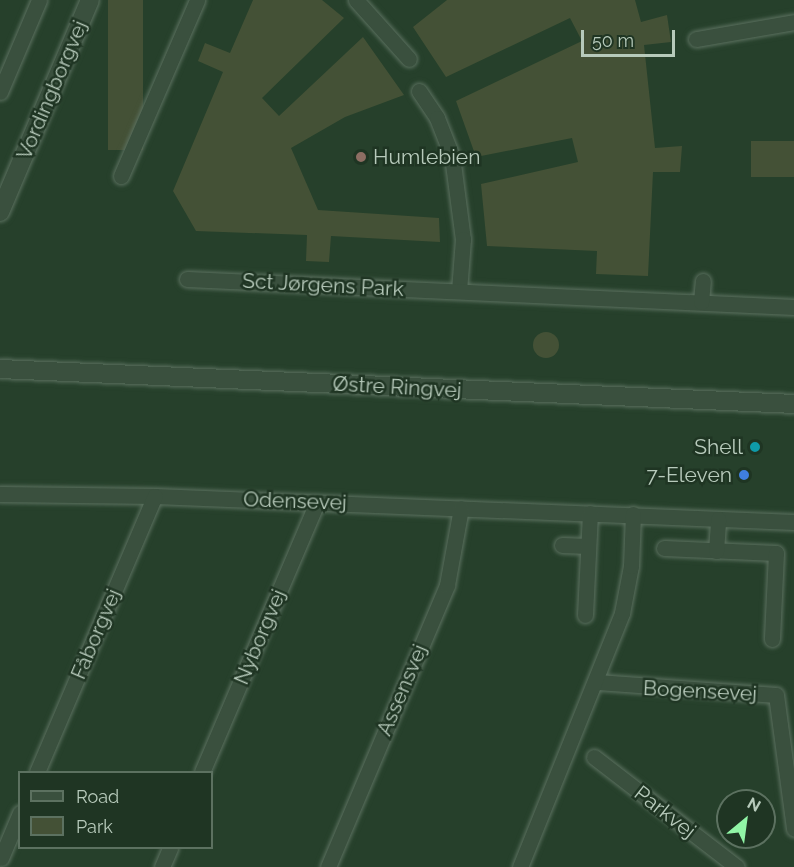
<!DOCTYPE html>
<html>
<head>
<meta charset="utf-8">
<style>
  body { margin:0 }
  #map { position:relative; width:794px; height:867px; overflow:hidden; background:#26402b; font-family:Raleway,sans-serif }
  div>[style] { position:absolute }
  .green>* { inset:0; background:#445136; transform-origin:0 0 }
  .round { border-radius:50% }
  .roads { filter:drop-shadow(0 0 2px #5b705f) drop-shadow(0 0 2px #5b705f) }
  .minor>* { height:15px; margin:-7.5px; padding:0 7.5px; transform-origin:7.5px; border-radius:7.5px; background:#3a503e }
  .tertiary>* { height:18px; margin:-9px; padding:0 9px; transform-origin:9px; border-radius:9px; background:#3a503e }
  .dots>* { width:16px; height:16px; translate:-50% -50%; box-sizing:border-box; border:3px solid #1f3523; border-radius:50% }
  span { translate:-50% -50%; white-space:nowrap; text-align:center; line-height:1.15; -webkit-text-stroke:5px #1f3523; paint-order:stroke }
  .street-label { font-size:21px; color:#b7cabb }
  .poi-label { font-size:21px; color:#b7cabb }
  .left { translate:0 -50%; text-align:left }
  .right { translate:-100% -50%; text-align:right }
  .legend { position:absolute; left:18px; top:771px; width:195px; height:78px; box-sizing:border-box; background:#1f3523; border:2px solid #5c7160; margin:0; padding:8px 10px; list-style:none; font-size:18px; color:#b7cabb }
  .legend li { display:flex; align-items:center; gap:12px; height:30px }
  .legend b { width:30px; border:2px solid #5c7160 }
  .north { position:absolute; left:716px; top:789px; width:60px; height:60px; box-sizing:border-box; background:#1f3523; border:2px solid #5c7160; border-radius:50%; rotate:29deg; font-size:16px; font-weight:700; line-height:24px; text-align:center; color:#b7cabb }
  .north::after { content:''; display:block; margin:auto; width:21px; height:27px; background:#91f5a6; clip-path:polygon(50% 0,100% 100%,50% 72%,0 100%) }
  .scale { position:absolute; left:581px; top:30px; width:94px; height:27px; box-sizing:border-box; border:3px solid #b7cabb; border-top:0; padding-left:8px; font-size:18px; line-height:21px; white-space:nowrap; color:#b7cabb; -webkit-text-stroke:4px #1f3523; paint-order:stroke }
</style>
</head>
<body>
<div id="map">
  <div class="green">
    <div style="left:108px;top:0;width:35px;height:150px"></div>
    <div style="clip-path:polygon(253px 0,322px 0,344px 18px,262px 98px,279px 116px,363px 37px,404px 95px,345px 117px,291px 148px,318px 210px,439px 218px,440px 242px,331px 236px,329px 262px,306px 261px,307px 235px,196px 231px,173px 191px,223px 72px,198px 61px,205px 43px,230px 53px)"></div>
    <div style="clip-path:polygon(447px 0,635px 0,641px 22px,667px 15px,671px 42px,644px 45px,655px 148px,682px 146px,680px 172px,653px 172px,648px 276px,596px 274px,597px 251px,487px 246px,481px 184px,578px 162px,572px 138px,476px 157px,456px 101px,582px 41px,570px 18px,446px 77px,413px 27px)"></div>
    <div style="left:794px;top:141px;width:36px;height:43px;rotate:90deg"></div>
    <div class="round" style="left:533px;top:332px;width:26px;height:26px"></div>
  </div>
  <div class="roads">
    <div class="minor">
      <div style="left:356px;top:0;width:79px;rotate:48.1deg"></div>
      <div style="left:696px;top:39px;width:99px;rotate:-9.8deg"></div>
      <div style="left:419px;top:91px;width:32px;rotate:56deg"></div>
      <div style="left:437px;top:118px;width:41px;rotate:68.5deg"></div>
      <div style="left:452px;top:156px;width:84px;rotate:82.5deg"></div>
      <div style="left:463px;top:239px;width:52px;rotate:94.4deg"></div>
      <div style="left:0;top:92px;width:100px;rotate:-67deg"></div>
      <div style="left:121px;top:176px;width:192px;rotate:-66.6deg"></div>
      <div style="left:187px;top:279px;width:608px;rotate:2.64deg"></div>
      <div style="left:701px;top:302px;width:21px;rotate:-85deg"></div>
      <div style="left:0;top:494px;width:155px;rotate:0.7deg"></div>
      <div style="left:155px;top:496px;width:640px;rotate:2.33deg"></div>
      <div style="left:562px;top:545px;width:26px;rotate:2deg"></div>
      <div style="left:664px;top:548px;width:112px;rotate:2.6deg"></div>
      <div style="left:776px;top:553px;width:86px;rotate:92.7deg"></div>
      <div style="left:716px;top:551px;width:32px;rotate:-86deg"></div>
      <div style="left:585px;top:615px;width:102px;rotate:-87.2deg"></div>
      <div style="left:598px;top:682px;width:178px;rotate:4.2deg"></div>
      <div style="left:776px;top:695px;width:135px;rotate:82.3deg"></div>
      <div style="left:594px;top:757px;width:180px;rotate:37.6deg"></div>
      <div style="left:37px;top:772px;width:300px;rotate:-66.9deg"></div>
      <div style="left:202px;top:772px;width:293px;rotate:-66.9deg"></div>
      <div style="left:1px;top:858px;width:49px;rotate:-67.1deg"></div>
      <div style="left:162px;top:867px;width:21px;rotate:-67deg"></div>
      <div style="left:328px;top:867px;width:306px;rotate:-67.1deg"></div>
      <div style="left:447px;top:585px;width:78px;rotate:-79.7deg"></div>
      <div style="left:520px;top:867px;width:274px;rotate:-68.1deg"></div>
      <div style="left:622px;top:613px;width:48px;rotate:-79.2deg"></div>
      <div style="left:631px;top:566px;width:52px;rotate:-87.8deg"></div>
    </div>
    <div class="tertiary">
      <div style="left:0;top:212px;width:230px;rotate:-67deg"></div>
      <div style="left:0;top:369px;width:795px;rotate:2.52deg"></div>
    </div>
  </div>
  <div class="dots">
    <div style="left:361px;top:157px;background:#8d6e63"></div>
    <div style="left:755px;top:447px;background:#0f9aa8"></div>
    <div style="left:744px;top:475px;background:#3f7fe0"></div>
  </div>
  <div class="street-label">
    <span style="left:52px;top:90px;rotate:-67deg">Vordingborgvej</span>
    <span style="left:323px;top:285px;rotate:3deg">Sct Jørgens Park</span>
    <span style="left:397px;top:387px;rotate:3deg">Østre Ringvej</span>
    <span style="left:295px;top:501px;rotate:2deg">Odensevej</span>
    <span style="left:96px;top:634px;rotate:-67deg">Fåborgvej</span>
    <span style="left:260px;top:637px;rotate:-67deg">Nyborgvej</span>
    <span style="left:402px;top:690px;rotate:-67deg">Assensvej</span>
    <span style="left:700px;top:691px;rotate:3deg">Bogensevej</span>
    <span style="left:665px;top:812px;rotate:38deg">Parkvej</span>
  </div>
  <div class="poi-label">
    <span class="left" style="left:373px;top:157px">Humlebien</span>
    <span class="right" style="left:743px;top:447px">Shell</span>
    <span class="right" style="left:732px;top:475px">7-Eleven</span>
  </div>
  <ul class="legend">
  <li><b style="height:8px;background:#3a503e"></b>Road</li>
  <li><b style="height:16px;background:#445136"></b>Park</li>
  </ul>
  <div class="north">N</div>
  <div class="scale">50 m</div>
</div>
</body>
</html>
